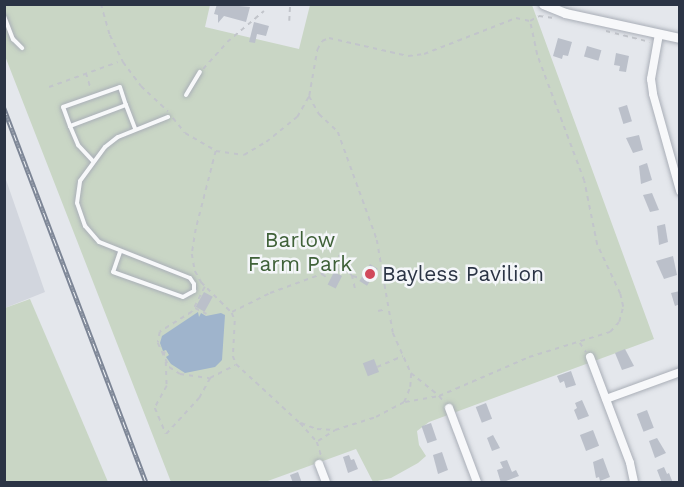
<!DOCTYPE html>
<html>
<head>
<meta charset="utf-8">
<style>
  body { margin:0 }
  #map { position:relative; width:684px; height:487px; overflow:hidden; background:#e4e7ec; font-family:"Work Sans",sans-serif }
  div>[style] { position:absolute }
  .built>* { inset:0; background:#d2d6de }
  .green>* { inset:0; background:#c9d6c5 }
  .water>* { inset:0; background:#9fb4cc }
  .building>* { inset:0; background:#bbc0ca; transform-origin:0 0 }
  .path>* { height:1.5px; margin-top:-0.75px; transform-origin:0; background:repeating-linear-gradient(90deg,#c2c5cb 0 4.5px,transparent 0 9px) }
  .path>.ring { margin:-0.75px; padding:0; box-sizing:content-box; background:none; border:1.5px solid #c2c5cb; border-radius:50% }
  .roads { filter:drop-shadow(0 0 2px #a9aeb7) drop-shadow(0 0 2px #a9aeb7) }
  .service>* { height:4px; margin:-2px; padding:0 2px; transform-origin:2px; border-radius:2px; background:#f7f8fa }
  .minor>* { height:8px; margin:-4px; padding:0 4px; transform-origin:4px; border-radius:4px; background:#f7f8fa }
  .tertiary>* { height:9px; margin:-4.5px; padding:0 4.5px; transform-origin:4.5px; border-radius:4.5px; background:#f7f8fa }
  .rail>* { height:4.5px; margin-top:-2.25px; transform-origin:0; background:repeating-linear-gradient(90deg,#f4f6f9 0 7px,#7d8696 0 14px); box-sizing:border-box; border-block:2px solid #7d8696 }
  .dots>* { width:16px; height:16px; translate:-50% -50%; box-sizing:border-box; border:3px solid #f4f6f9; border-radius:50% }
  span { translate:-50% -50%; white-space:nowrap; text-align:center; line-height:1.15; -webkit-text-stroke:5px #f4f6f9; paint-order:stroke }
  .park-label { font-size:21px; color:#3f6138 }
  .poi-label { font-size:21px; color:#2b3445 }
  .left { translate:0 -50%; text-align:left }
  .frame { position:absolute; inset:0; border:6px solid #2b3445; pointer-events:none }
</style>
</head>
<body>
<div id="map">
  <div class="built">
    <div style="clip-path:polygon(4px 174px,45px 292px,5px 308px,4px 308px)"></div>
  </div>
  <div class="green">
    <div style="clip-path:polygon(5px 5px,210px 5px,205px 27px,299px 49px,310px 5px,532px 5px,654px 339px,429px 422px,417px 431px,419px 445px,426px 456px,418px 463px,391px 478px,373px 482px,356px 449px,265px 482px,171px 482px,5px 56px)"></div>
    <div style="clip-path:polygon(30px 299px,75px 404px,108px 482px,5px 482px,5px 308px)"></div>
  </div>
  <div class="water">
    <div style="clip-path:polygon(198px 312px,199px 317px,201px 313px,206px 316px,221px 313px,225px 315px,222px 360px,215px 367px,185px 373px,171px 364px,166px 357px,169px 355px,166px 350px,163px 351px,160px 343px,162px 336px)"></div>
  </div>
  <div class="building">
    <div style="clip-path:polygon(217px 4px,250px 7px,246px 22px,224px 16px,218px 23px,218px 15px,214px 14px)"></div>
    <div style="clip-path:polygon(254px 22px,269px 26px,266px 36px,257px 34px,255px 43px,249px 42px)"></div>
    <div style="clip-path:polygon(558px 38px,572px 42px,568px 56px,563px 55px,562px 59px,553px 56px)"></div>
    <div style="left:587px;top:46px;width:15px;height:11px;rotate:16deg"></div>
    <div style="clip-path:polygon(616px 53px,629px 56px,626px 72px,619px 71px,620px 66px,614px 65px)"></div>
    <div style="left:627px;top:105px;width:17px;height:9px;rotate:73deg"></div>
    <div style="clip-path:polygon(639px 135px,643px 150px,633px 153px,626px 138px)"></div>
    <div style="clip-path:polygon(647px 163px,652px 180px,641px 184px,639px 166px)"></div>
    <div style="clip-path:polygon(652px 193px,659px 210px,650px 212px,643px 195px)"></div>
    <div style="clip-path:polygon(665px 224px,668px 242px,659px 245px,657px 226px)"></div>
    <div style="clip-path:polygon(673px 256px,677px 275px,664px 279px,656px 261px)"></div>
    <div style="left:370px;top:264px;width:9px;height:20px;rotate:32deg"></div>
    <div style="left:334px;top:272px;width:9px;height:14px;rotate:27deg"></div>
    <div style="clip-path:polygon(680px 291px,680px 304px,675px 306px,671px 293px)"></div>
    <div style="left:204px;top:292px;width:10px;height:17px;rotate:29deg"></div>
    <div style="clip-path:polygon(625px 349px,634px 366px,622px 370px,615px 353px)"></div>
    <div style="left:374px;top:359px;width:14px;height:12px;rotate:69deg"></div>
    <div style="clip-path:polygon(571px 371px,576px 385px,566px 388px,564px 381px,560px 383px,557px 376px)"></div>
    <div style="clip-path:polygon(582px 400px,589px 416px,578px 420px,574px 410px,577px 408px,575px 403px)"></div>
    <div style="left:486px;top:403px;width:17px;height:11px;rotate:69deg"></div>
    <div style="left:647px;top:410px;width:19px;height:11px;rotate:69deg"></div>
    <div style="left:431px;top:423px;width:18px;height:10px;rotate:71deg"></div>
    <div style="left:593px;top:430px;width:17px;height:14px;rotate:69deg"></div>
    <div style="clip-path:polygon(493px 435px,500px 448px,492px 451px,487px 438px)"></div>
    <div style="clip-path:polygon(657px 438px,666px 453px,655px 458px,649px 441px)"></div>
    <div style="clip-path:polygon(442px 452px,448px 470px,438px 474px,433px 455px)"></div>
    <div style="clip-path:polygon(349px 455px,351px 460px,354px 459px,358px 469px,348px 473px,343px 457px)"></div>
    <div style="clip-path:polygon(603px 458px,610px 477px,600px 481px,599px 477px,596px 478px,593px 462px)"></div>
    <div style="clip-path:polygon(507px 460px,512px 472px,516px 470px,519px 476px,501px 483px,497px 470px,503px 468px,500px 462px)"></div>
    <div style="clip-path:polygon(664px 467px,667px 474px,669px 473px,673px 483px,662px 483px,657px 470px)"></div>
    <div style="clip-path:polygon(298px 472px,302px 483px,293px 483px,290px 475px)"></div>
  </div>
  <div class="path">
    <div style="left:101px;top:4px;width:32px;rotate:74deg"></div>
    <div style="left:110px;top:35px;width:30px;rotate:64deg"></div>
    <div style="left:123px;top:62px;width:30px;rotate:53deg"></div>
    <div style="left:141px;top:86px;width:37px;rotate:43deg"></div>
    <div style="left:265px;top:5px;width:1px;rotate:-45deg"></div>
    <div style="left:289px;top:21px;width:17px;rotate:-87deg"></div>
    <div style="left:606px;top:31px;width:45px;rotate:14deg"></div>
    <div style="left:203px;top:69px;width:36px;rotate:-48deg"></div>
    <div style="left:227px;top:42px;width:48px;rotate:-40deg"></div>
    <div style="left:86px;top:73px;width:17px;rotate:73deg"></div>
    <div style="left:49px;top:87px;width:73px;rotate:-19.9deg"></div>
    <div style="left:309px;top:96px;width:21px;rotate:61deg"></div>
    <div style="left:319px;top:114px;width:26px;rotate:43deg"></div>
    <div style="left:338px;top:132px;width:115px;rotate:70.1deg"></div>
    <div style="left:377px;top:240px;width:94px;rotate:80.2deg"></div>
    <div style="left:393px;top:333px;width:44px;rotate:65.8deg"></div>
    <div style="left:411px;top:373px;width:36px;rotate:39deg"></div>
    <div style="left:439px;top:396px;width:98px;rotate:-23.4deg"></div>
    <div style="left:529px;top:357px;width:85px;rotate:-17.2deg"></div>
    <div style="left:610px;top:332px;width:13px;rotate:-48deg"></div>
    <div style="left:619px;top:322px;width:16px;rotate:-75deg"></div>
    <div style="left:623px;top:307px;width:13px;rotate:-103deg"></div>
    <div style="left:620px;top:294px;width:54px;rotate:-115.1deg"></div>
    <div style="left:597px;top:245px;width:65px;rotate:-101.5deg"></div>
    <div style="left:584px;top:181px;width:134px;rotate:-110.5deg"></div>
    <div style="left:537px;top:55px;width:35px;rotate:-102deg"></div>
    <div style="left:173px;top:118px;width:19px;rotate:51deg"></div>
    <div style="left:185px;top:133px;width:36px;rotate:30deg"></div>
    <div style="left:216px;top:151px;width:28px;rotate:8deg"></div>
    <div style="left:244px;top:155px;width:26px;rotate:-31deg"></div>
    <div style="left:266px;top:142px;width:40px;rotate:-39deg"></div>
    <div style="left:297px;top:117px;width:24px;rotate:-60deg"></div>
    <div style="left:309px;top:96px;width:47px;rotate:-80.1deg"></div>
    <div style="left:317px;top:50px;width:10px;rotate:-61deg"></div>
    <div style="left:322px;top:41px;width:8px;rotate:-23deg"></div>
    <div style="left:329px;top:38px;width:81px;rotate:12.8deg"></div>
    <div style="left:408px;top:56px;width:16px;rotate:-7deg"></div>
    <div style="left:424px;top:54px;width:99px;rotate:-21.4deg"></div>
    <div style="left:516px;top:18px;width:14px;rotate:12deg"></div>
    <div style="left:530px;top:21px;width:10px;rotate:-29deg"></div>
    <div style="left:539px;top:16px;width:15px;rotate:8deg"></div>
    <div style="left:216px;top:151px;width:81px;rotate:104.4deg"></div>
    <div style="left:196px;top:229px;width:25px;rotate:99deg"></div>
    <div style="left:192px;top:254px;width:17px;rotate:80deg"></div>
    <div style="left:195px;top:271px;width:13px;rotate:61deg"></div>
    <div style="left:201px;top:282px;width:44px;rotate:45deg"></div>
    <div style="left:232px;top:313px;width:9px;rotate:69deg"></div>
    <div style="left:235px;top:321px;width:35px;rotate:93deg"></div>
    <div style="left:233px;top:356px;width:9px;rotate:69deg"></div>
    <div style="left:236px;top:364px;width:87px;rotate:42.7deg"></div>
    <div style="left:300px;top:423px;width:25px;rotate:48deg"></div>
    <div style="left:317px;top:442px;width:17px;rotate:73deg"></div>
    <div style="left:339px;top:255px;width:7px;rotate:63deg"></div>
    <div class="ring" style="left:338px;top:261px;width:10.5px;height:10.5px"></div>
    <div style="left:348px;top:272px;width:5px;rotate:37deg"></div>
    <div style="left:352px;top:275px;width:17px;rotate:77deg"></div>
    <div style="left:322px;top:274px;width:9px;rotate:36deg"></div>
    <div style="left:353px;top:276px;width:9px;rotate:18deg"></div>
    <div style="left:205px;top:287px;width:28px;rotate:117deg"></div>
    <div style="left:192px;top:312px;width:38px;rotate:148deg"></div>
    <div style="left:160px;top:332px;width:11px;rotate:100deg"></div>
    <div style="left:158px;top:343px;width:26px;rotate:65deg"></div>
    <div style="left:169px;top:367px;width:13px;rotate:32deg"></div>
    <div style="left:180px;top:374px;width:30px;rotate:8deg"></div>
    <div style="left:210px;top:378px;width:28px;rotate:-27deg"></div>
    <div style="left:195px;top:308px;width:13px;rotate:27deg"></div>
    <div style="left:378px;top:311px;width:9px;rotate:-13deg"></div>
    <div style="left:232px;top:312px;width:42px;rotate:-26.6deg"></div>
    <div style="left:270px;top:293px;width:72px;rotate:-20.2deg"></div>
    <div style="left:580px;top:343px;width:11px;rotate:56deg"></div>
    <div style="left:162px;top:353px;width:3px;rotate:-18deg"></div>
    <div style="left:165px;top:352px;width:4px;rotate:104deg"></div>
    <div style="left:166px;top:362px;width:24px;rotate:88deg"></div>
    <div style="left:167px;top:386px;width:25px;rotate:119deg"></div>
    <div style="left:155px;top:408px;width:28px;rotate:67deg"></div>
    <div style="left:166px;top:434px;width:49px;rotate:-47.5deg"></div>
    <div style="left:199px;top:398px;width:23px;rotate:-61deg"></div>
    <div style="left:377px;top:367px;width:28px;rotate:-23deg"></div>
    <div style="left:405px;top:402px;width:35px;rotate:-10deg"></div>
    <div style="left:439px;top:396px;width:9px;rotate:49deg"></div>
    <div style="left:301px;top:423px;width:17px;rotate:21deg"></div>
    <div style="left:317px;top:429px;width:18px;rotate:3deg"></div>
    <div style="left:335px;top:430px;width:43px;rotate:-17.6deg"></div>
    <div style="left:376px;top:417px;width:32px;rotate:-28deg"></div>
    <div style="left:404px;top:402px;width:16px;rotate:-68deg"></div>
    <div style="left:410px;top:387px;width:13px;rotate:-86deg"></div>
    <div style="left:318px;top:441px;width:20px;rotate:-33deg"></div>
  </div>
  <div class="roads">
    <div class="service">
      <div style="left:4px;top:16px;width:25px;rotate:69deg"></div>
      <div style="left:13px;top:39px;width:13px;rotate:45deg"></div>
      <div style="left:120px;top:87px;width:19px;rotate:72deg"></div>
      <div style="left:126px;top:105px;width:60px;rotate:159.4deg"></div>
      <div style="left:70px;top:126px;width:20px;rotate:-110deg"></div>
      <div style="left:63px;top:107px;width:60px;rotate:-19.3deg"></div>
      <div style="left:186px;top:95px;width:27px;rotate:-59deg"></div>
      <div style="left:126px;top:105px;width:26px;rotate:69deg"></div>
      <div style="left:70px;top:126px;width:21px;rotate:67deg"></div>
      <div style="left:78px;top:145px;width:22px;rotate:47deg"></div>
      <div style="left:120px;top:252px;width:21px;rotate:109deg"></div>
      <div style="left:113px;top:272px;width:74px;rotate:19.7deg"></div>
      <div style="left:183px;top:297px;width:13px;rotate:-29deg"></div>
      <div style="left:194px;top:291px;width:7px;rotate:-90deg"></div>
      <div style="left:194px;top:284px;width:7px;rotate:-124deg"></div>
      <div style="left:190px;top:278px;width:98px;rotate:-158.4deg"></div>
      <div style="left:99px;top:242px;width:21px;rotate:-131deg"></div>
      <div style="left:85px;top:226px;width:24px;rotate:-109deg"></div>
      <div style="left:77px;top:203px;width:22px;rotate:-82deg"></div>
      <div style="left:80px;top:181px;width:42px;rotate:-53.7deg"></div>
      <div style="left:105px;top:147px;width:16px;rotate:-38deg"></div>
      <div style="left:118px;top:137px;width:54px;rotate:-21.8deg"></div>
    </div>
    <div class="minor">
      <div style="left:659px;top:34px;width:46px;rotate:100.1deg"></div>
      <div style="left:651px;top:79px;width:15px;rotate:82deg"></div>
      <div style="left:653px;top:94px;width:101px;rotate:74.4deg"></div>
      <div style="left:590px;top:357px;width:113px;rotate:69.3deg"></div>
      <div style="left:630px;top:463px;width:19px;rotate:78deg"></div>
      <div style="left:606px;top:399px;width:79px;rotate:-20deg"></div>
      <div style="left:449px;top:408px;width:79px;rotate:69.3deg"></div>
      <div style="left:319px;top:464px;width:19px;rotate:69deg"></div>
    </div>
    <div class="tertiary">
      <div style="left:543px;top:4px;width:24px;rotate:22deg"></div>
      <div style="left:565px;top:13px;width:118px;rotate:12.3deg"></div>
    </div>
  </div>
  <div class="rail">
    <div style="left:4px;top:108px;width:400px;rotate:69.2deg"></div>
  </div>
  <div class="dots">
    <div style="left:370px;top:274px;background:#d1495b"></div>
  </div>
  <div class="park-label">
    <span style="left:300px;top:252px">Barlow<br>Farm Park</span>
  </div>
  <div class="poi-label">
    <span class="left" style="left:382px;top:274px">Bayless Pavilion</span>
  </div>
  <div class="frame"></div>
</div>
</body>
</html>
